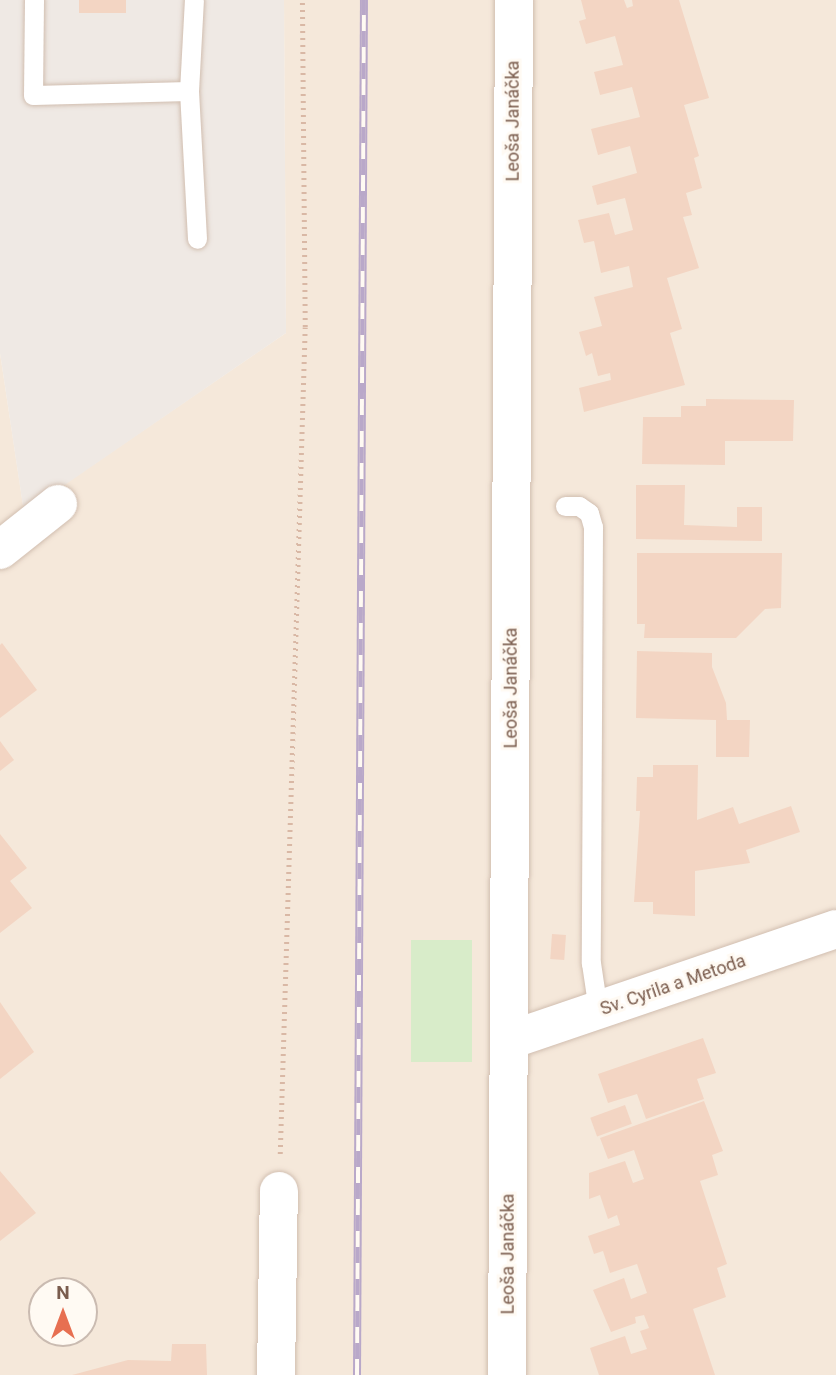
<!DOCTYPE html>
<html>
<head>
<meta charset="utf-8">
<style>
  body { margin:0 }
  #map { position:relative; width:836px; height:1375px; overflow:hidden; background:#fdf6ec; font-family:Roboto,sans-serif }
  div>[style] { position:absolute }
  .residential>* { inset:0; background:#f5e8da }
  .industrial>* { inset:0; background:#efe9e4 }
  .green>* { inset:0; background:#d8ecc9; transform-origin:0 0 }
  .building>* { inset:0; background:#f3d5c3; transform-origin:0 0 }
  .path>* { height:4.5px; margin-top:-2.25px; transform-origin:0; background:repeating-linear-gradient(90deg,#d9b8a5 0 2px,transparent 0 7px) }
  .roads { filter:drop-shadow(0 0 2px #d1beb0) drop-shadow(0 0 2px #d1beb0) }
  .lane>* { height:19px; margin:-9.5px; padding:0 9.5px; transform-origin:9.5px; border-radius:9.5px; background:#fff }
  .street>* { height:38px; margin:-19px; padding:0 19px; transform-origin:19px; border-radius:19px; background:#fff }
  .rail>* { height:8px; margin-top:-4px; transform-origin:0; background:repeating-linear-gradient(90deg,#fffaf3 0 16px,#b9a8c9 0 32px); box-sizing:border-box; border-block:2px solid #b9a8c9 }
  span { translate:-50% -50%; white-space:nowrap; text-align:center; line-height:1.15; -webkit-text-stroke:6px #fffaf3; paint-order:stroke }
  .street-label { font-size:18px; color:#7a5c4d }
  .north { position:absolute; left:28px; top:1277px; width:70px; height:70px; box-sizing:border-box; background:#fffaf3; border:2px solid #cabbb1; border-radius:50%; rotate:0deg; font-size:19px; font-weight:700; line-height:28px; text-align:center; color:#7a5c4d }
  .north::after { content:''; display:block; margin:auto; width:24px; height:32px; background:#e76f51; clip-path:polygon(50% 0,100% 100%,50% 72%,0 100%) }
</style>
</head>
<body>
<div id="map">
  <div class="residential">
    <div style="clip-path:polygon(evenodd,284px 0,836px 0,836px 1375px,0 1375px,0 353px,24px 512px,286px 333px,284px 0,42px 1291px,84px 1291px,84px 1333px,42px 1333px,42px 1291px)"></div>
  </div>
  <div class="industrial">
    <div style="clip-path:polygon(0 0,284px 0,286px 333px,24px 513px,0 353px)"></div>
  </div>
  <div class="green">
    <div style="left:472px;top:940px;width:122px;height:61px;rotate:90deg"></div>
  </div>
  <div class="building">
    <div style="left:79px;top:0;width:47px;height:13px"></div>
    <div style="clip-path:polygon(581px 0,624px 0,627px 8px,633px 6px,632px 0,679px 0,709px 98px,684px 105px,699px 156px,694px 158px,702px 188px,686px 193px,692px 215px,683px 217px,699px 268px,667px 278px,682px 329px,670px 333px,685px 385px,584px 412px,579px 388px,611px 380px,610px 373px,598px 376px,592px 353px,586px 356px,579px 332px,602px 326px,594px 297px,633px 287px,629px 266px,601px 273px,594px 241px,584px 243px,578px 220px,609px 213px,615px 235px,633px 230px,625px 198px,597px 205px,592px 186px,637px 173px,630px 146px,598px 155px,591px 129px,640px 117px,632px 87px,600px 95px,594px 72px,623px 65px,615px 36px,586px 44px,579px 21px,586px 19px)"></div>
    <div style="clip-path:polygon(706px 399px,794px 400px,793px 441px,725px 441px,725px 465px,642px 464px,643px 417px,681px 417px,681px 406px,706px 406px)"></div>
    <div style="clip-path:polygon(636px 485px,685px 485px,684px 525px,737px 527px,737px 507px,762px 507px,762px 541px,636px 539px)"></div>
    <div style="clip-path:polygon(637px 553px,782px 553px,781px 608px,765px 609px,736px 638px,644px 638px,645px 624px,637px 624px)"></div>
    <div style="clip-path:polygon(2px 643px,37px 690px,0 718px,0 645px)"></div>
    <div style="clip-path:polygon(637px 651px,712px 653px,712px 667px,726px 703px,727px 720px,750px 720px,749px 757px,716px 757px,716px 720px,636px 718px)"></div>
    <div style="clip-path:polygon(0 741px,14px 760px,0 771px)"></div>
    <div style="clip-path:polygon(653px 765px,698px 765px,697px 820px,733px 807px,739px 824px,791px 806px,800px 832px,746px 850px,750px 863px,695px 871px,695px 916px,653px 914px,653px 902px,634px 902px,640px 811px,636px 811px,637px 777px,653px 777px)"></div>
    <div style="clip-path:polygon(0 834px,27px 868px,10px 881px,32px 908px,0 933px)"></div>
    <div style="left:552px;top:934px;width:14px;height:25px;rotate:4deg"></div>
    <div style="clip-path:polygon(0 1002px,34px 1052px,0 1079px)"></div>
    <div style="clip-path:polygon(703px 1038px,716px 1073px,697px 1079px,704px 1099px,646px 1119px,637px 1094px,608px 1103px,598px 1074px)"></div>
    <div style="clip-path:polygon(704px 1101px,723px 1151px,712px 1155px,718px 1175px,700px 1181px,727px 1264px,717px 1268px,726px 1297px,693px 1309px,715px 1375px,599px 1375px,590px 1348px,625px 1336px,631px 1354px,647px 1349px,640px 1331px,649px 1328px,644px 1315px,635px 1317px,636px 1323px,611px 1332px,593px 1290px,624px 1278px,631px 1299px,647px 1293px,637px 1264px,610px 1273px,603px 1251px,594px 1254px,588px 1236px,620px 1225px,617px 1215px,608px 1219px,600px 1195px,589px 1199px,589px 1173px,625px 1161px,633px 1183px,644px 1179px,634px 1150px,608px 1159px,600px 1138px)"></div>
    <div style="left:625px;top:1105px;width:20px;height:37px;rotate:70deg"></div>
    <div style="clip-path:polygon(0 1171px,36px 1213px,0 1241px)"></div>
    <div style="clip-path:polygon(172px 1344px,206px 1344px,207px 1375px,72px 1375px,128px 1360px,171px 1361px)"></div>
  </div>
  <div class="path">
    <div style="left:280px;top:1154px;width:827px;rotate:-88.27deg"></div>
    <div style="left:305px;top:327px;width:327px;rotate:-90.5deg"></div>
  </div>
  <div class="roads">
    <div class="lane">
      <div style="left:34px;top:0;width:95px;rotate:90.6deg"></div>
      <div style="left:33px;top:95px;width:156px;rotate:-1.5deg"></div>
      <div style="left:189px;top:91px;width:91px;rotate:-86.9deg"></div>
      <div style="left:189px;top:91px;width:148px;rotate:86.9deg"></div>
      <div style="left:565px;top:506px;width:14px"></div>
      <div style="left:579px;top:506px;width:12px;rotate:35deg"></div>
      <div style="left:589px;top:513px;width:15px;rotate:74deg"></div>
      <div style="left:593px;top:527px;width:436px;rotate:90.3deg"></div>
      <div style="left:591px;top:963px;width:48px;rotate:81.5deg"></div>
    </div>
    <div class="street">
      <div style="left:0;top:550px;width:74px;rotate:-38.4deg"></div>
      <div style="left:510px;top:1040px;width:344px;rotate:-18.8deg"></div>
      <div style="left:276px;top:1375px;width:184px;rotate:-89.1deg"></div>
      <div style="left:507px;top:1375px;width:1375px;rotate:-89.71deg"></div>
    </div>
  </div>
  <div class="rail">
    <div style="left:357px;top:1375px;width:1375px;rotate:-89.71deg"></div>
  </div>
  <div class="street-label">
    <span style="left:513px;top:121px;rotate:-90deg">Leoša Janáčka</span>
    <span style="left:511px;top:688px;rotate:-90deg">Leoša Janáčka</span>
    <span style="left:673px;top:985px;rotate:-19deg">Sv. Cyrila a Metoda</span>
    <span style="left:508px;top:1254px;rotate:-90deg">Leoša Janáčka</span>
  </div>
  <div class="north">N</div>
</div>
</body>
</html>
